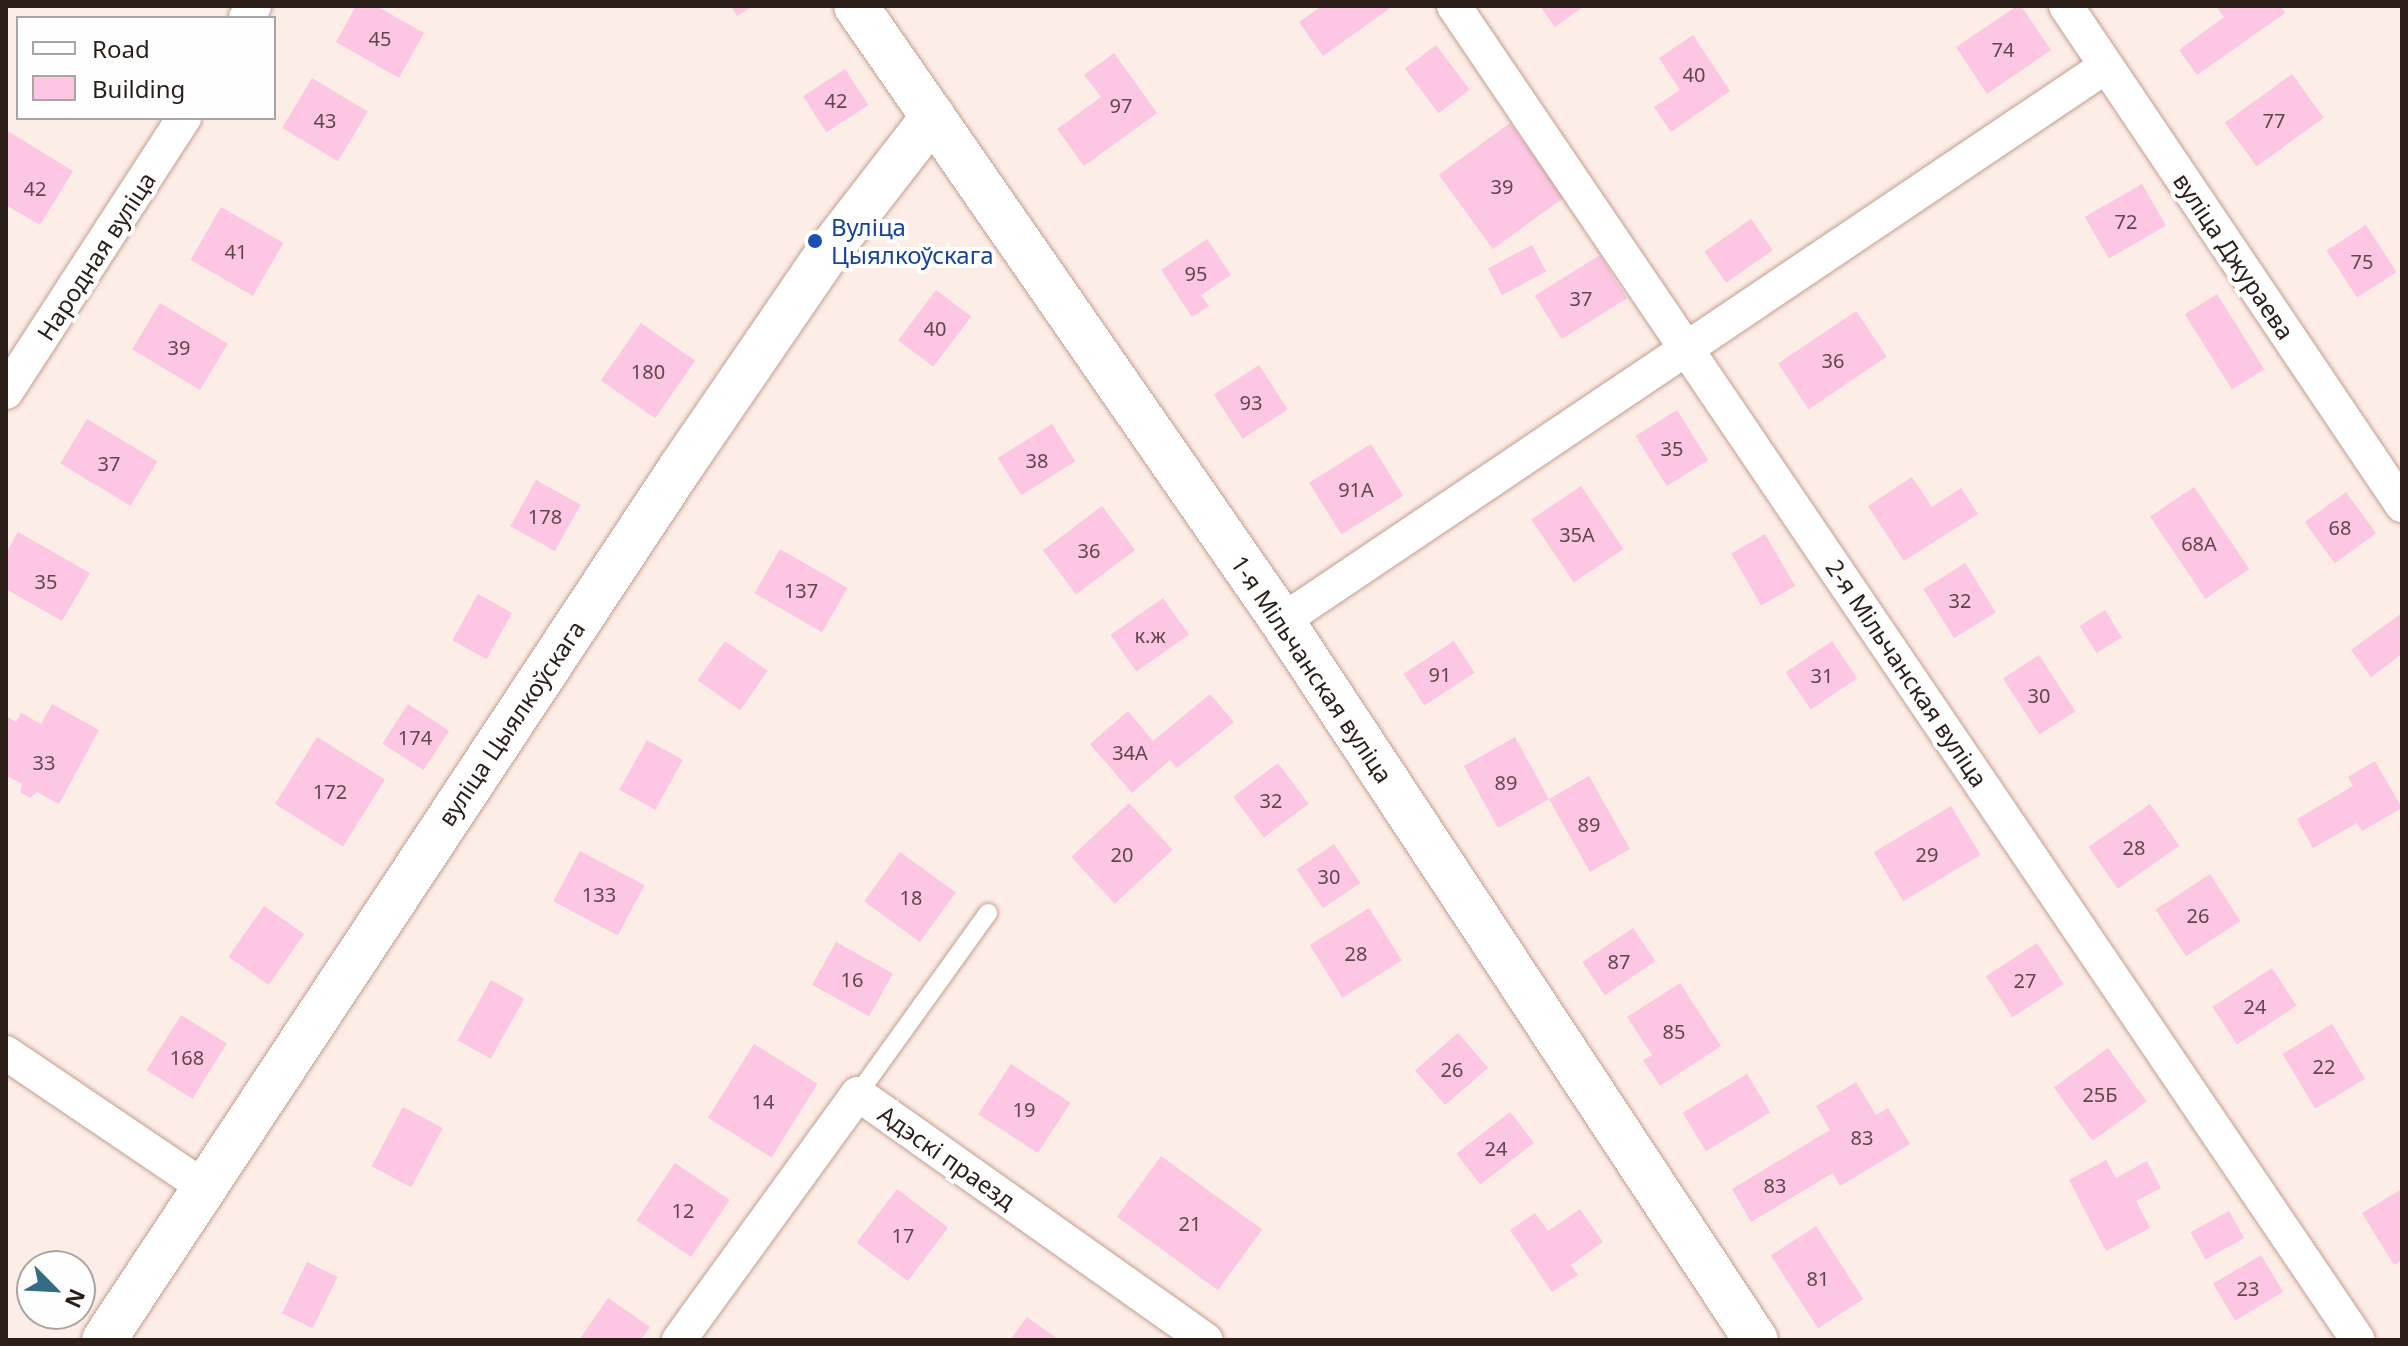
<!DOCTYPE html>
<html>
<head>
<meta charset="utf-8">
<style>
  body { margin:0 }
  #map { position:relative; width:2408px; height:1346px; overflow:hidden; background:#fdede7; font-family:"Noto Sans",sans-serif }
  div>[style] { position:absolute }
  .building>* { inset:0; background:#fdc6e2; transform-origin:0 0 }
  .roads { filter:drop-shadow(0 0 2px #c29e8f) drop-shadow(0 0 2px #c29e8f) }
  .service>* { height:18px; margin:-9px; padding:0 9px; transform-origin:9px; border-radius:9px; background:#fff }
  .minor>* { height:34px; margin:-17px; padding:0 17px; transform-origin:17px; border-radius:17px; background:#fff }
  .tertiary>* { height:44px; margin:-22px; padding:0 22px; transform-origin:22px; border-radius:22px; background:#fff }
  .dots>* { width:22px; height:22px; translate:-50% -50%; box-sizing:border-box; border:4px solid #fefefe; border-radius:50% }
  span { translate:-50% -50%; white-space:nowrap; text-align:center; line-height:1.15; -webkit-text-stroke:8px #fefefe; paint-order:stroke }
  .number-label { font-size:20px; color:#60474a }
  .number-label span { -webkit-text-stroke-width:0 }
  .transit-label { font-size:24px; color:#164399 }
  .left { translate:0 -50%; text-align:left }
  .street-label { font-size:24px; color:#2b1d18 }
  .frame { position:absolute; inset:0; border:8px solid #2b1d18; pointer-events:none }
  .legend { position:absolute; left:16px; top:16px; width:260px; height:104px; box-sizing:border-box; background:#fefefe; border:2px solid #aaa4a2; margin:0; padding:10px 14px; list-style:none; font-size:24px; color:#2b1d18 }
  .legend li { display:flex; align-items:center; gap:16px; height:40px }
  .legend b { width:40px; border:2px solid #aaa4a2 }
  .north { position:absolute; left:16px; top:1250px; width:80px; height:80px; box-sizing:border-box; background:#fefefe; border:2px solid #aaa4a2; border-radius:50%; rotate:114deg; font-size:22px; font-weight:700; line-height:32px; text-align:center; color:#2b1d18 }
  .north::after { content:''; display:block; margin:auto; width:28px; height:36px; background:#346c86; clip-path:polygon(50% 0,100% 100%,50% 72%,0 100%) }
</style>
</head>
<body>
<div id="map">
  <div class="building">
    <div style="clip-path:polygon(356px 6px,376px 6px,424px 33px,399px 78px,336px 42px)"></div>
    <div style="clip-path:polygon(731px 6px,753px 6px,737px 16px)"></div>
    <div style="clip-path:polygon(1322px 6px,1393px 6px,1323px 56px,1299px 22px)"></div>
    <div style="clip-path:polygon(1540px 6px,1584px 6px,1555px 27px)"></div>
    <div style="clip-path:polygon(2017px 6px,2021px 6px,2051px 50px,1987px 94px,1956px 47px)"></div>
    <div style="clip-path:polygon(2216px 6px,2281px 6px,2285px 13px,2197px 75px,2179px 50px,2224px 17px)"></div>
    <div style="clip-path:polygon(1693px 35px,1730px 91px,1671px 132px,1654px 107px,1680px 90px,1659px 58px)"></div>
    <div style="left:1436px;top:45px;width:56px;height:39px;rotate:53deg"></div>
    <div style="clip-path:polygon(1114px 53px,1157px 113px,1084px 166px,1057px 129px,1101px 97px,1084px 75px)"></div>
    <div style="left:845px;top:69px;width:43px;height:50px;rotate:57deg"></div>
    <div style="left:2292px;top:74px;width:54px;height:83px;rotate:54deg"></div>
    <div style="left:312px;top:78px;width:65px;height:58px;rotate:31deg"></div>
    <div style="left:1510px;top:123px;width:92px;height:88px;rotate:54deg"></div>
    <div style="clip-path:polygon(6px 130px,73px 171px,40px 225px,6px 205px)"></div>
    <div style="left:2142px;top:184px;width:48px;height:66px;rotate:60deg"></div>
    <div style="left:221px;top:207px;width:72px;height:61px;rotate:30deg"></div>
    <div style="left:1751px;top:219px;width:38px;height:57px;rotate:55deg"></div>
    <div style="left:2366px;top:225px;width:56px;height:47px;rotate:57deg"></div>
    <div style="clip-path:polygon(1207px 239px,1231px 275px,1201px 295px,1209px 306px,1192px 317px,1161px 270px)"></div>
    <div style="left:1532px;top:245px;width:30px;height:50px;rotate:62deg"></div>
    <div style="left:1600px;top:255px;width:51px;height:77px;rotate:58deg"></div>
    <div style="left:936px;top:290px;width:44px;height:63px;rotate:37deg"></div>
    <div style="left:2217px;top:294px;width:89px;height:38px;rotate:58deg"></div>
    <div style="left:160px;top:303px;width:79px;height:54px;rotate:31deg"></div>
    <div style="left:1856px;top:311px;width:55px;height:94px;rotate:56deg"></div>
    <div style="left:641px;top:323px;width:66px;height:70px;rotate:35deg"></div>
    <div style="left:1259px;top:365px;width:53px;height:54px;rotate:57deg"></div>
    <div style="left:1677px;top:410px;width:59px;height:49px;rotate:58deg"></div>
    <div style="left:87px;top:419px;width:82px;height:52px;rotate:31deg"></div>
    <div style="left:1052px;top:424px;width:44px;height:64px;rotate:58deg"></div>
    <div style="left:1371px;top:444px;width:61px;height:73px;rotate:58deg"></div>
    <div style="clip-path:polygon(1912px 477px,1932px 507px,1961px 488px,1978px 514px,1904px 561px,1868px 506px)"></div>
    <div style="left:536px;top:480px;width:51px;height:53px;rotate:29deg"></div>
    <div style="left:1581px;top:486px;width:76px;height:60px;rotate:56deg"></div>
    <div style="left:2194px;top:487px;width:99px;height:53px;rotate:56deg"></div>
    <div style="left:2346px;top:492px;width:51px;height:51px;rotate:54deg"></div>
    <div style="left:1102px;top:506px;width:55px;height:74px;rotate:53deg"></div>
    <div style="clip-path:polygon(18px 532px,90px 573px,62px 621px,6px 589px,6px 553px)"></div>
    <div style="left:1765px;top:534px;width:60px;height:39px;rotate:60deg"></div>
    <div style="left:780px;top:549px;width:78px;height:51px;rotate:30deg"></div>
    <div style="left:1965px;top:563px;width:58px;height:49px;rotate:58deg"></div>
    <div style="left:478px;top:594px;width:39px;height:53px;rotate:29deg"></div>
    <div style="left:1163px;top:598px;width:45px;height:64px;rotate:55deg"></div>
    <div style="left:2105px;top:610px;width:32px;height:30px;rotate:58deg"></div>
    <div style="clip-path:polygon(2402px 613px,2402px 654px,2371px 677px,2351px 650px)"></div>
    <div style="left:725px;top:641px;width:52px;height:48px;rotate:35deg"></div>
    <div style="left:1454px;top:641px;width:38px;height:60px;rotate:57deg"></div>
    <div style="left:1832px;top:641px;width:45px;height:56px;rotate:56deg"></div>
    <div style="left:2039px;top:655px;width:67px;height:43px;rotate:57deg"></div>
    <div style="clip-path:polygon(1210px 694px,1234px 722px,1177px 768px,1170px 760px,1132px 793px,1090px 744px,1128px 711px,1153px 741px)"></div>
    <div style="clip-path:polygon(52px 704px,99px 730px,59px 804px,37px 792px,30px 798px,20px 792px,22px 784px,6px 775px,6px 716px,16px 722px,21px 713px,41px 724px)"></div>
    <div style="left:408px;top:704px;width:49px;height:47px;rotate:33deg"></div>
    <div style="left:317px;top:737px;width:80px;height:79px;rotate:32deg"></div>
    <div style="clip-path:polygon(1515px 737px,1549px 799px,1589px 776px,1630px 849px,1590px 872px,1549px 799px,1498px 828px,1464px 766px)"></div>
    <div style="left:647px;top:740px;width:41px;height:57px;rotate:29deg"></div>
    <div style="clip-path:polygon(2375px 761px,2402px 808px,2362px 831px,2357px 823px,2313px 848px,2297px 819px,2353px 786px,2348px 777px)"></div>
    <div style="left:1278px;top:763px;width:51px;height:56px;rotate:53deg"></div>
    <div style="left:1129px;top:803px;width:64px;height:79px;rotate:47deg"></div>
    <div style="left:2150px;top:804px;width:51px;height:75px;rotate:55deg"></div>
    <div style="left:1951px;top:806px;width:57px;height:90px;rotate:59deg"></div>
    <div style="left:1334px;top:844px;width:47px;height:45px;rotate:56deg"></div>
    <div style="left:580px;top:851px;width:73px;height:57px;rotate:28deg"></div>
    <div style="left:900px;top:852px;width:69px;height:61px;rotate:36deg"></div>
    <div style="left:2210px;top:874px;width:56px;height:65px;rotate:57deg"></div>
    <div style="left:264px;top:906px;width:49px;height:62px;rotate:35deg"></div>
    <div style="left:1369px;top:908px;width:62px;height:70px;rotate:58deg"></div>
    <div style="left:1633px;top:928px;width:40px;height:61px;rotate:56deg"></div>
    <div style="left:836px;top:942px;width:65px;height:49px;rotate:29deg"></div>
    <div style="left:2037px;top:943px;width:49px;height:61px;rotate:57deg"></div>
    <div style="left:2272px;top:968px;width:45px;height:71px;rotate:57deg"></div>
    <div style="left:491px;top:980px;width:38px;height:69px;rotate:29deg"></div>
    <div style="clip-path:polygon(1680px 983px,1721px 1046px,1660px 1086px,1643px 1060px,1652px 1055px,1627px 1017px)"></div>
    <div style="left:181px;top:1015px;width:54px;height:65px;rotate:32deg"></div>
    <div style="left:2332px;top:1024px;width:64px;height:58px;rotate:59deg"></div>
    <div style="left:1458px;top:1033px;width:46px;height:57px;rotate:49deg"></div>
    <div style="left:754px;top:1044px;width:75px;height:87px;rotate:32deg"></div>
    <div style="left:2108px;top:1048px;width:66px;height:67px;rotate:54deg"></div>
    <div style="left:1011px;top:1064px;width:71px;height:60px;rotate:33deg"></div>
    <div style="left:1747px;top:1074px;width:45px;height:75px;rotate:59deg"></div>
    <div style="clip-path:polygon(1856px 1082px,1876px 1115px,1888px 1108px,1910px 1144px,1840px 1186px,1833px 1173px,1751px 1222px,1732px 1189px,1830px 1130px,1816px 1106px)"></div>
    <div style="left:403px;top:1107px;width:45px;height:67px;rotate:28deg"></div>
    <div style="left:1510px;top:1112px;width:39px;height:68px;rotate:52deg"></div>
    <div style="left:1161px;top:1156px;width:125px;height:75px;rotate:36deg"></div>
    <div style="clip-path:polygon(2106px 1160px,2116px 1178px,2147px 1161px,2161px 1188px,2136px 1201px,2150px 1228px,2106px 1251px,2069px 1180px)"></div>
    <div style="left:675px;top:1163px;width:66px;height:69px;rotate:34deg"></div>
    <div style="left:897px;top:1189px;width:64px;height:67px;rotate:37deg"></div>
    <div style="clip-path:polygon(2402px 1189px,2402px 1260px,2394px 1265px,2362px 1213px)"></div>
    <div style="clip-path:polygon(1580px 1209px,1603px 1242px,1571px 1265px,1578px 1275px,1552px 1292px,1510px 1230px,1535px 1213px,1548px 1231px)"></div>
    <div style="left:2229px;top:1211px;width:31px;height:44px;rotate:61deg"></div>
    <div style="left:1816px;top:1226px;width:87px;height:54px;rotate:57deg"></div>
    <div style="left:2261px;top:1255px;width:43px;height:56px;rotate:59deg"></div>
    <div style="left:307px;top:1262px;width:34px;height:57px;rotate:26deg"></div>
    <div style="clip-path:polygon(608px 1298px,650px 1327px,641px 1340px,579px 1340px)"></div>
    <div style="clip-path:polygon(1027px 1317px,1059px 1340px,1010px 1340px)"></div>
  </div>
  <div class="roads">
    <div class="service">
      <div style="left:858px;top:1094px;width:223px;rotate:-54.3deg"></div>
    </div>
    <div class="minor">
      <div style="left:1454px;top:6px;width:1611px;rotate:55.88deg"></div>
      <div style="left:2066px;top:6px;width:602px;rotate:56.05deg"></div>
      <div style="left:246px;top:18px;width:14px;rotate:-56deg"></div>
      <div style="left:6px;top:392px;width:327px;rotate:-57deg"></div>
      <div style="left:1282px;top:621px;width:993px;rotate:-33.96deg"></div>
      <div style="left:6px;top:1053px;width:239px;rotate:34.1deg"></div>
      <div style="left:679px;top:1340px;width:304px;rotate:-54deg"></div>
      <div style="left:858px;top:1094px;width:426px;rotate:35.3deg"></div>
    </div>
    <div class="tertiary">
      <div style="left:856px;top:6px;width:748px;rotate:55.29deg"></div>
      <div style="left:1282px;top:621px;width:861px;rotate:56.61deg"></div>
      <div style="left:104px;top:1340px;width:1046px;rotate:-56.54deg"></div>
      <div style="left:681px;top:467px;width:262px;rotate:-55.6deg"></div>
      <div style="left:829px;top:251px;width:170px;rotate:-52.2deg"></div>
    </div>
  </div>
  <div class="dots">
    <div style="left:815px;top:241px;background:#1a4fb4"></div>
  </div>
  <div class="number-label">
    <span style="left:380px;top:38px">45</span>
    <span style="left:2003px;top:49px">74</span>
    <span style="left:1694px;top:74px">40</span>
    <span style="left:836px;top:100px">42</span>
    <span style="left:1121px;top:105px">97</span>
    <span style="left:325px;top:120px">43</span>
    <span style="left:2274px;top:120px">77</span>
    <span style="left:1502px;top:186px">39</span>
    <span style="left:35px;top:188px">42</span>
    <span style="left:2126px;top:221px">72</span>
    <span style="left:236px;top:251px">41</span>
    <span style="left:2362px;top:261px">75</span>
    <span style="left:1196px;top:273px">95</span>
    <span style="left:1581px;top:298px">37</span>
    <span style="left:935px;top:328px">40</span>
    <span style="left:179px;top:347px">39</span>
    <span style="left:1833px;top:360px">36</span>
    <span style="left:648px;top:371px">180</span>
    <span style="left:1251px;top:402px">93</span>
    <span style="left:1672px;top:448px">35</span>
    <span style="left:1037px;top:460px">38</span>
    <span style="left:109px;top:463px">37</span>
    <span style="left:1356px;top:489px">91А</span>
    <span style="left:545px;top:516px">178</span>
    <span style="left:2340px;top:527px">68</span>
    <span style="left:1577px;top:534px">35А</span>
    <span style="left:2199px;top:543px">68А</span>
    <span style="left:1089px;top:550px">36</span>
    <span style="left:46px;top:581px">35</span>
    <span style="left:801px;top:590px">137</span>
    <span style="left:1960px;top:600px">32</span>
    <span style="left:1150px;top:635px">к.ж</span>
    <span style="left:1440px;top:674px">91</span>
    <span style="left:1822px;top:675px">31</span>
    <span style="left:2039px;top:695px">30</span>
    <span style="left:415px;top:737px">174</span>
    <span style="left:1130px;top:752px">34А</span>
    <span style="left:44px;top:762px">33</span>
    <span style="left:1506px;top:782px">89</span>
    <span style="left:330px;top:791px">172</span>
    <span style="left:1271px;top:800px">32</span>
    <span style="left:1589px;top:824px">89</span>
    <span style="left:2134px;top:847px">28</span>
    <span style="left:1122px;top:854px">20</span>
    <span style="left:1927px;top:854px">29</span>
    <span style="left:1329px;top:876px">30</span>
    <span style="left:599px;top:894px">133</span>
    <span style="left:911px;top:897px">18</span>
    <span style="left:2198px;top:915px">26</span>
    <span style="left:1356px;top:953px">28</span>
    <span style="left:1619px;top:961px">87</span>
    <span style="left:852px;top:979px">16</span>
    <span style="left:2025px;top:980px">27</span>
    <span style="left:2255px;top:1006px">24</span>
    <span style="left:1674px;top:1031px">85</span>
    <span style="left:187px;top:1057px">168</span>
    <span style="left:2324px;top:1066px">22</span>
    <span style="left:1452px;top:1069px">26</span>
    <span style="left:2100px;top:1094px">25Б</span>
    <span style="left:763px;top:1101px">14</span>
    <span style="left:1024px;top:1109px">19</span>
    <span style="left:1862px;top:1137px">83</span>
    <span style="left:1496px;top:1148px">24</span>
    <span style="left:1775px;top:1185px">83</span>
    <span style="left:683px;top:1210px">12</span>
    <span style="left:1190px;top:1223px">21</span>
    <span style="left:903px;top:1235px">17</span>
    <span style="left:1818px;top:1278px">81</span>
    <span style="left:2248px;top:1288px">23</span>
  </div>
  <div class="transit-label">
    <span class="left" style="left:831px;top:241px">Вуліца<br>Цыялкоўскага</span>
  </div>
  <div class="street-label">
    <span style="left:96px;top:256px;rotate:-57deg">Народная вуліца</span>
    <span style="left:2234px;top:256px;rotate:56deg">вуліца Джураева</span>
    <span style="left:1312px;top:669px;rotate:56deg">1-я Мільчанская вуліца</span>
    <span style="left:1907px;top:673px;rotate:56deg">2-я Мільчанская вуліца</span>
    <span style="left:511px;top:723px;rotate:-56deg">вуліца Цыялкоўскага</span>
    <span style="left:947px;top:1157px;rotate:35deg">Адэскі праезд</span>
  </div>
  <div class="frame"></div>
  <ul class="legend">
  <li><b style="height:10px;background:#fff"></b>Road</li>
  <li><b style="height:22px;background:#fdc6e2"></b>Building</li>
  </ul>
  <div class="north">N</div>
</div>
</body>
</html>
